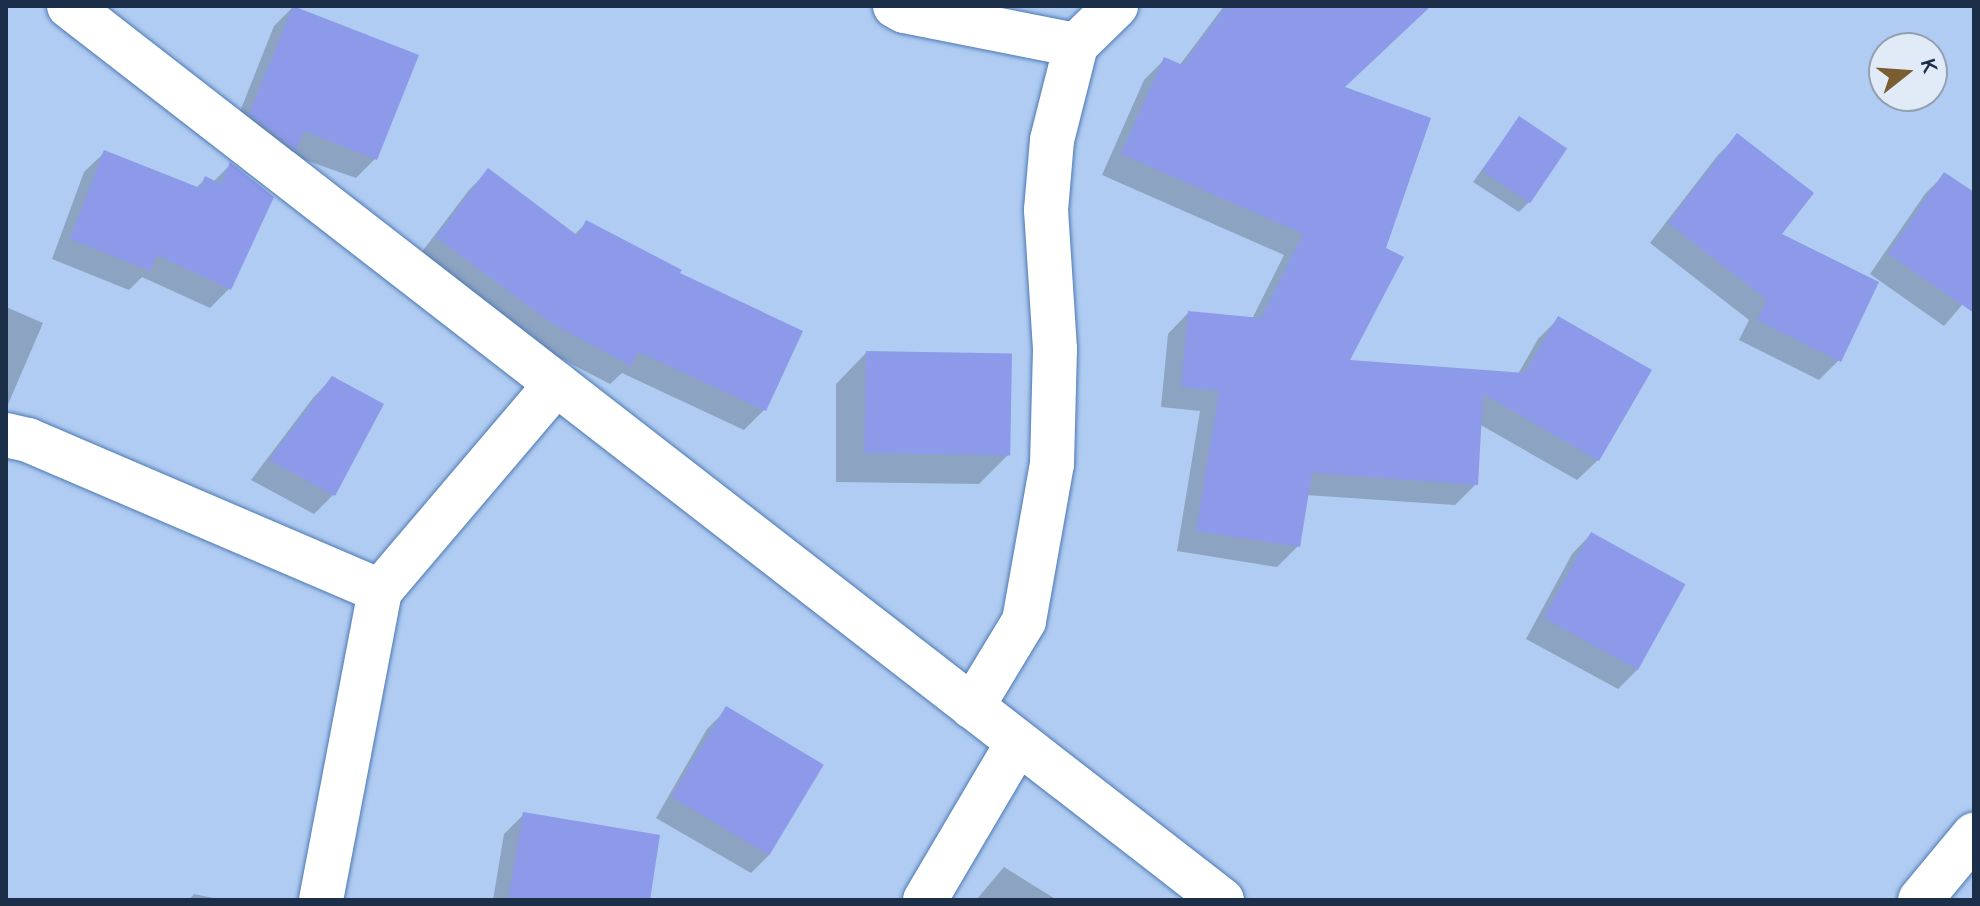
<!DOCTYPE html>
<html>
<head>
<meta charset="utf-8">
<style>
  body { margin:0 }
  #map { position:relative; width:1980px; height:906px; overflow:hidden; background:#b0ccf2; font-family:Karla,sans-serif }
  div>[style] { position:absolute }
  .shadow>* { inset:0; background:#0003 }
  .building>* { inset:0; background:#8d99e9; transform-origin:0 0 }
  .roads { filter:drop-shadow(0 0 2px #4d79b3) drop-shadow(0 0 2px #4d79b3) }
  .street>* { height:44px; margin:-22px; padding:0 22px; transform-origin:22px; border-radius:22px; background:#fff }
  .secondary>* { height:44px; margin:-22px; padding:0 22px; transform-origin:22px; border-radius:22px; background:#fff }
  span { translate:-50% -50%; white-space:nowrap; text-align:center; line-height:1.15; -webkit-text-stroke:7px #e1ebf8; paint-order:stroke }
  .frame { position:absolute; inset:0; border:8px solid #1c2f48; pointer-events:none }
  .north { position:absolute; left:1868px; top:32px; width:80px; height:80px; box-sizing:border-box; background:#e1ebf8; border:2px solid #92a0b2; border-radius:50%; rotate:73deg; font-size:22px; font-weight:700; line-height:32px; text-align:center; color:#1c2f48 }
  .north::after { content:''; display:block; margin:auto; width:28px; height:36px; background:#7a5d31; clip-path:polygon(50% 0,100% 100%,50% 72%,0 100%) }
</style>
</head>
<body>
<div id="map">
  <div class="shadow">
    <div style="clip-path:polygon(294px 6px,375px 159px,356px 178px,231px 134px,274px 26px)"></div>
    <div style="clip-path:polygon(1224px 6px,1427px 6px,1342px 88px,1347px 362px,1518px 374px,1538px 339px,1559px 318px,1598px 460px,1577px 480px,1479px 424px,1476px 484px,1455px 505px,1306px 495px,1298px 546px,1277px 567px,1177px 551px,1200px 411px,1161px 407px,1168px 334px,1188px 313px,1252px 319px,1284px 255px,1102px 175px,1144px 80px,1165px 59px,1179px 66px)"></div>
    <div style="clip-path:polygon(1519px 118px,1529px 202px,1519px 212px,1473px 182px)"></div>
    <div style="clip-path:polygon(1737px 136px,1779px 235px,1839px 360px,1819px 380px,1739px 340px,1749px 320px,1650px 243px,1718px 155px)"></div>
    <div style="clip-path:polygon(104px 153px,195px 189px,205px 179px,213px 182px,230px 165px,229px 289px,210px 308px,142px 277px,129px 290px,52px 259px,84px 172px)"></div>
    <div style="clip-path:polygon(488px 171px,574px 235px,587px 222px,677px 274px,800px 332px,764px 410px,744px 430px,622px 373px,610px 384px,531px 343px,418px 257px,469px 190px)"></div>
    <div style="clip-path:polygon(1945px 174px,1974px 194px,1974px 291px,1944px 326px,1870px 274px,1925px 194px)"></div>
    <div style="clip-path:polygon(6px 307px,43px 323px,6px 409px)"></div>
    <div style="clip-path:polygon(866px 353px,1009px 454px,979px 484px,836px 482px,836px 384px)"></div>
    <div style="clip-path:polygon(332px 378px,334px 494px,314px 514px,251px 480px,313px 398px)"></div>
    <div style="clip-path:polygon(1591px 534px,1683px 584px,1638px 669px,1618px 689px,1526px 639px,1572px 554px)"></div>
    <div style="clip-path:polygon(727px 709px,770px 854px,751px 873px,656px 818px,707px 729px)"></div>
    <div style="clip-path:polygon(524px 814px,648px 900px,493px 900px,504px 834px)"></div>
    <div style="clip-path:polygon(1004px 867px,1057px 900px,976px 900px)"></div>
    <div style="clip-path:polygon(194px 894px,223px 900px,189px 900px)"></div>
  </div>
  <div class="building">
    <div style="clip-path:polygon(293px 6px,419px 55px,377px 160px,304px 131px,296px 150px,249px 114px)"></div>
    <div style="clip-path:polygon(1226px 6px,1431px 6px,1345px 87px,1431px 118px,1386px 248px,1404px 257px,1350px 360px,1525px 373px,1558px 316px,1652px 370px,1599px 461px,1483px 394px,1478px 485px,1312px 473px,1300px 547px,1196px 531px,1219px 391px,1181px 387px,1188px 311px,1261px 318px,1303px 234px,1121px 154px,1164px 57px,1183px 65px)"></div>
    <div style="left:1519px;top:116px;width:58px;height:66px;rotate:34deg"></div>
    <div style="clip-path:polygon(1737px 133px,1814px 193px,1782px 234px,1879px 282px,1841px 362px,1757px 320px,1767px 300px,1668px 223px)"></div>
    <div style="clip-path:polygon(104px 150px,200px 188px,205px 176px,221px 184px,230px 162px,274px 197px,231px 290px,157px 255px,150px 271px,70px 239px)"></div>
    <div style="clip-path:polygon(488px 168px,578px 236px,586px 220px,682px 270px,680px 273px,803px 331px,766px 411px,638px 352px,631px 366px,551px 323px,436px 237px)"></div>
    <div style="clip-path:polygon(1944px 172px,1974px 192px,1974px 313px,1888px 254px)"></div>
    <div style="left:866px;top:351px;width:146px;height:102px;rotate:1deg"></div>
    <div style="clip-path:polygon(332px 376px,384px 404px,335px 496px,269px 460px)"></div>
    <div style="left:1591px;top:532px;width:108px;height:98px;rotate:29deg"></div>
    <div style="left:726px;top:706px;width:114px;height:106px;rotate:31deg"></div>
    <div style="clip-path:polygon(523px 812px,660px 835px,650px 900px,508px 900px)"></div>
  </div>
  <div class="roads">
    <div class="street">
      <div style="left:895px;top:6px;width:10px;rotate:29deg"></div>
      <div style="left:904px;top:11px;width:175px;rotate:11.2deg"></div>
      <div style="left:6px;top:435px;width:23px;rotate:13deg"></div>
      <div style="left:28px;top:440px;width:383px;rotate:23.2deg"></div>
      <div style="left:972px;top:707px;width:100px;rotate:-58.8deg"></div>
      <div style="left:1024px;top:621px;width:159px;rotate:-79.9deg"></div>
      <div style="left:1052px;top:464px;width:115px;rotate:-88.5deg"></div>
      <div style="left:1055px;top:349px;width:139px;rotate:-93.7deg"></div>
      <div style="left:1046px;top:210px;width:70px;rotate:-85.1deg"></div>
      <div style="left:1052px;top:140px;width:98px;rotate:-75.8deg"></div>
      <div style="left:1076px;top:45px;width:56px;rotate:-44.3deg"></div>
      <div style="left:321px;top:900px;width:315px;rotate:-79.2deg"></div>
      <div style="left:380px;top:591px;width:272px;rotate:-49.6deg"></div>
      <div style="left:925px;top:900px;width:183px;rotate:-59.5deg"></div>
      <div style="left:1920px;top:900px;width:85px;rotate:-50.3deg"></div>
    </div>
    <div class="secondary">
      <div style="left:69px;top:6px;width:1459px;rotate:37.79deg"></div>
    </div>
  </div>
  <div class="frame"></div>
  <div class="north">K</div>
</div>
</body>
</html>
